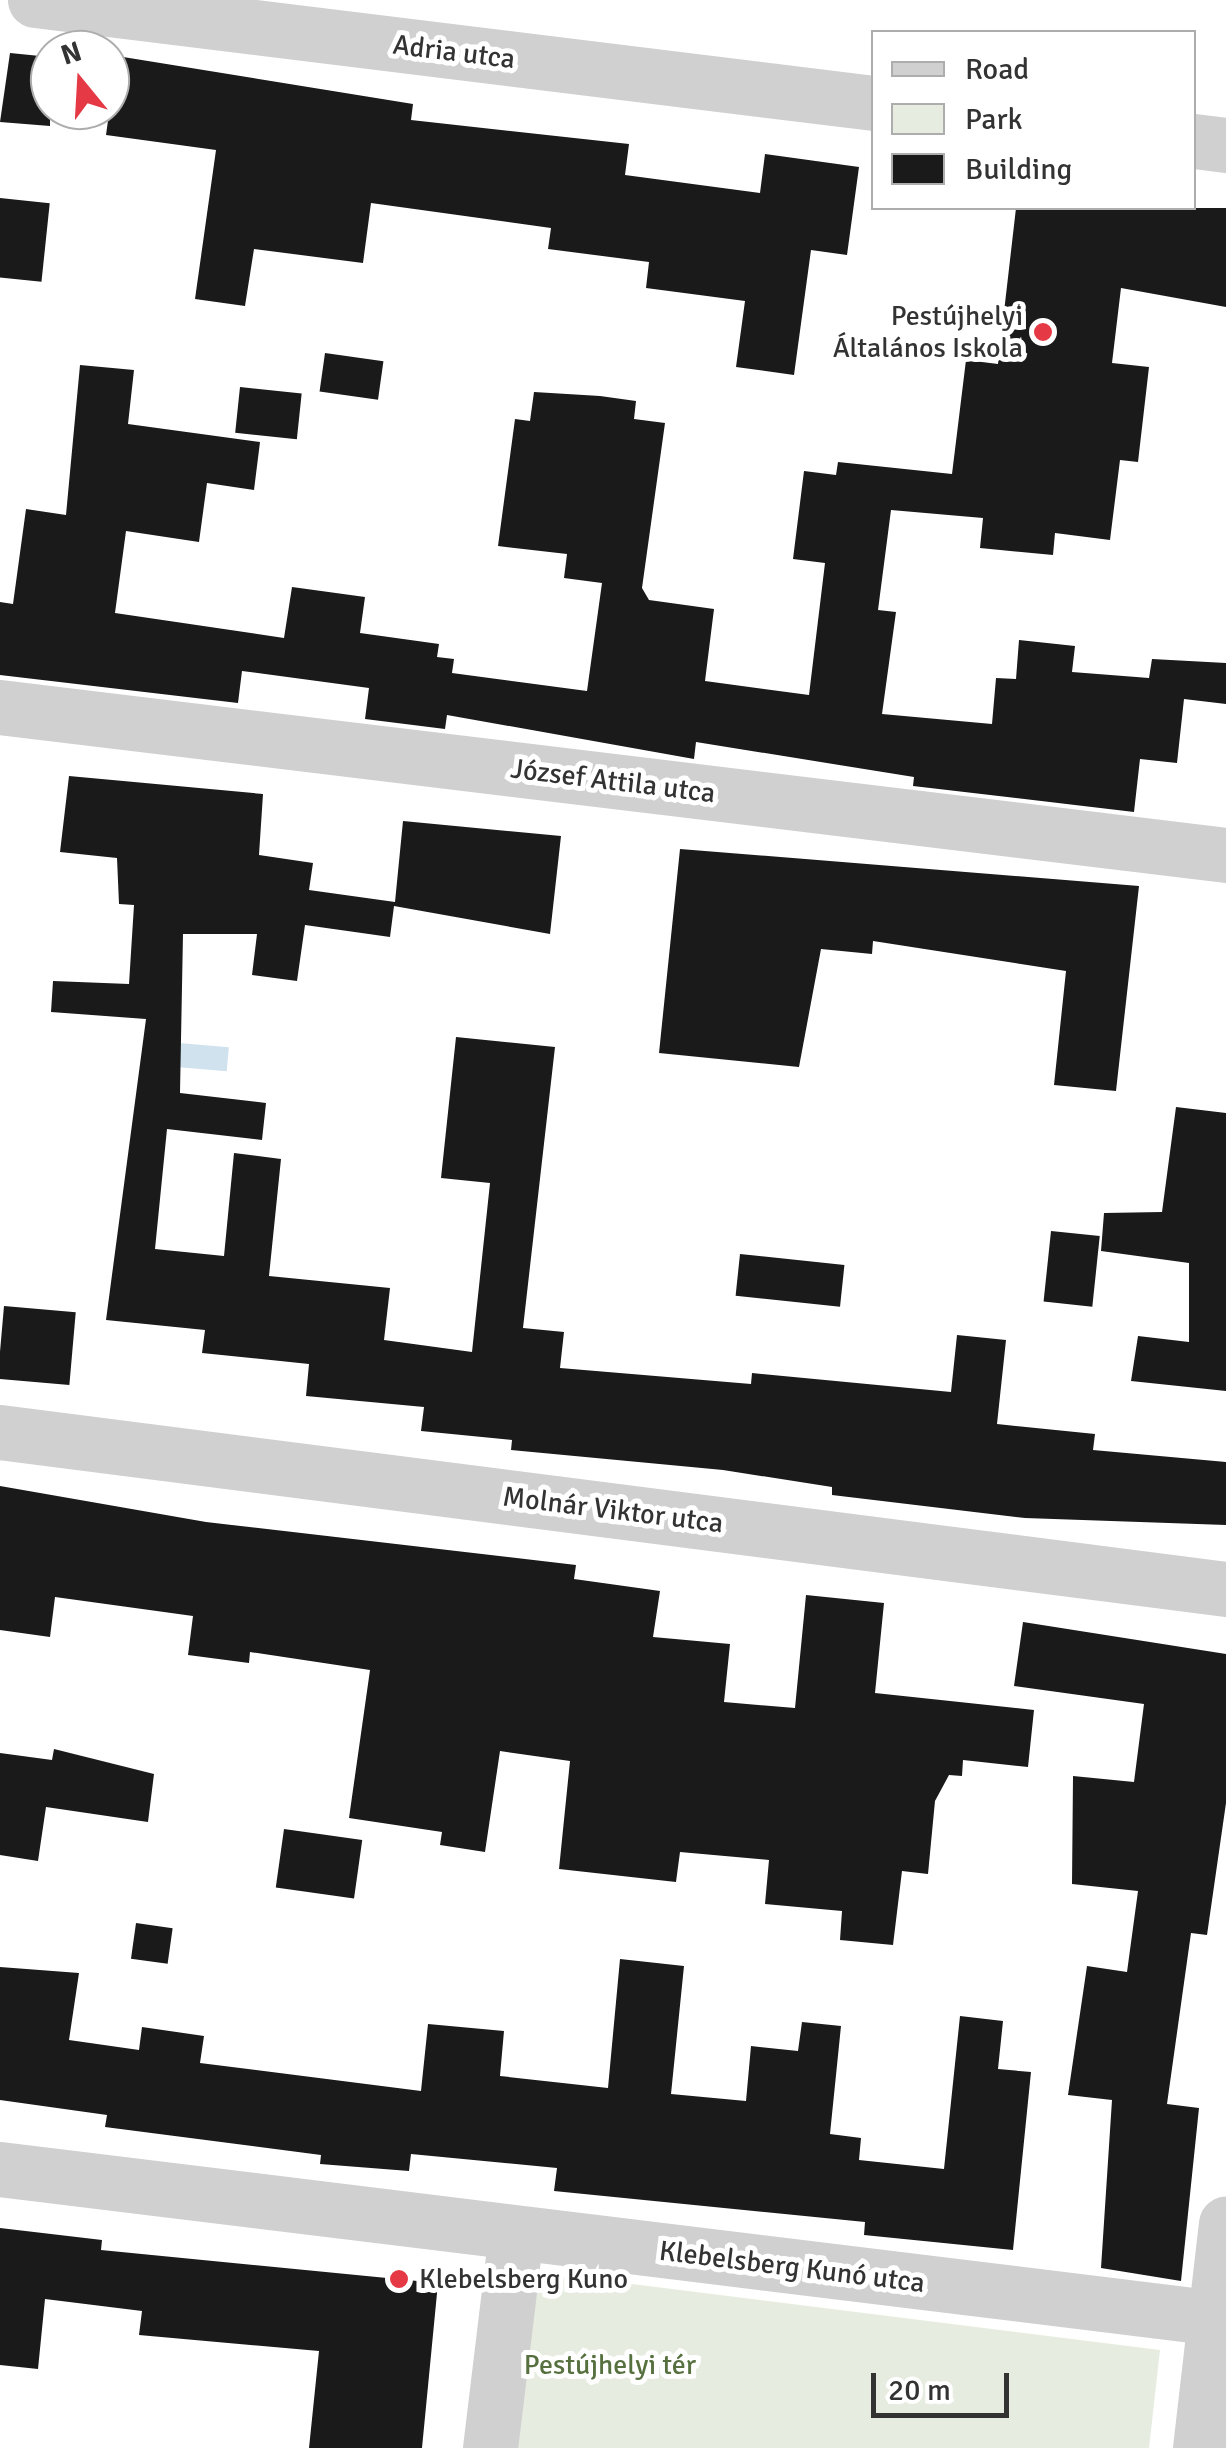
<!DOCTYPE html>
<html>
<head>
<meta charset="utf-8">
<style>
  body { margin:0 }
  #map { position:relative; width:1226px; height:2448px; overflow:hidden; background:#fff; font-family:Signika,sans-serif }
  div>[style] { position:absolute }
  .green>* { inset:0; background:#e6ecdf }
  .water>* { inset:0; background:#cfe2ee; transform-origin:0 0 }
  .building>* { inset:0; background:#1a1a1a; transform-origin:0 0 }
  .minor>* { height:55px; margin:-27.5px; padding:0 27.5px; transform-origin:27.5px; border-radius:27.5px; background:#d0d0d0 }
  .dots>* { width:28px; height:28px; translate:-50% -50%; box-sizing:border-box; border:5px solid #fff; border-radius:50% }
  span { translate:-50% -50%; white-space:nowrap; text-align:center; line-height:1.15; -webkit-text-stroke:10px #fff; paint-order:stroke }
  .street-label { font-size:28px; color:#333 }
  .poi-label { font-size:28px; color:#333 }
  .right { translate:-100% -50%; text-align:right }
  .left { translate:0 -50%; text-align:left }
  .park-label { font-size:28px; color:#56703f }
  .legend { position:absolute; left:871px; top:30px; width:325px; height:180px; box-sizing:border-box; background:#fff; border:2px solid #adadad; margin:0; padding:12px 18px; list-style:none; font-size:30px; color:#333 }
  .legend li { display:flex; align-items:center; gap:20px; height:50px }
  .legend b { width:50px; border:2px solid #adadad }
  .north { position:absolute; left:30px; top:30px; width:100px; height:100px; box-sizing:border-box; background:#fff; border:2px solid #adadad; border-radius:50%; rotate:342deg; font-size:28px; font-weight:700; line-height:40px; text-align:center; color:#333 }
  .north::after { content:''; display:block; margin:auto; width:35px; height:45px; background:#e63946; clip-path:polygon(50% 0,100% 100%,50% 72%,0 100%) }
  .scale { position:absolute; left:871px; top:2373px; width:138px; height:45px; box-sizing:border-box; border:5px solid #333; border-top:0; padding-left:12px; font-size:30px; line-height:35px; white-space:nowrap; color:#333; -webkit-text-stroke:8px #fff; paint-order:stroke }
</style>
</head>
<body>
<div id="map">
  <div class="green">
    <div style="clip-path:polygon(536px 2272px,1160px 2350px,1149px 2448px,514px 2448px)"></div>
  </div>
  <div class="water">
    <div style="left:179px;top:1043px;width:50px;height:24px;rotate:5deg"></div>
  </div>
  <div class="building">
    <div style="clip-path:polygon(10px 53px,50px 57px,50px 126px,0 122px)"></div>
    <div style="clip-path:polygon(117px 56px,413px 104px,411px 120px,629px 144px,625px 175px,760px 193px,765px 154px,859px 167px,847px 255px,811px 250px,794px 375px,736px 367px,745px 301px,646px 288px,649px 262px,548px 249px,551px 228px,371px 203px,363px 263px,254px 249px,245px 306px,195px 299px,216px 150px,106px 135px)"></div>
    <div style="left:0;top:198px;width:50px;height:79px;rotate:6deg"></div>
    <div style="clip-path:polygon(1016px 208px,1226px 208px,1226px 307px,1121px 288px,1112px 363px,1149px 367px,1138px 462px,1120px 460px,1110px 540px,1055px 533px,1053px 555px,980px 548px,983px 518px,891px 510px,878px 610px,896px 612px,882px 714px,992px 724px,996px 678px,1016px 679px,1019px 640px,1075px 646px,1072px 672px,1149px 678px,1152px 659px,1226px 663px,1226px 704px,1184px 699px,1177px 763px,1140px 759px,1134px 812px,913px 786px,914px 777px,696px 742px,694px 759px,447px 715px,445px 729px,365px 719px,369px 688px,242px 671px,238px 703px,0 675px,0 602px,13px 604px,26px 509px,66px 515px,80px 365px,134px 370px,128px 424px,260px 442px,254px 490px,207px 483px,199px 542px,126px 531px,115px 613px,284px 638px,292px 587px,365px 597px,360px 633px,439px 644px,437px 657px,454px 659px,452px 673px,587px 691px,602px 583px,564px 578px,567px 554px,498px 546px,515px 419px,530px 421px,534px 392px,600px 396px,636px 401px,634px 419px,665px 423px,642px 588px,649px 600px,714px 609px,705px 681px,809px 695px,825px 563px,793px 559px,804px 471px,836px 475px,838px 462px,952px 474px,966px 360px,998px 364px)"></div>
    <div style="left:325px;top:353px;width:59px;height:39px;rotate:8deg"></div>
    <div style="left:240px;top:387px;width:62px;height:46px;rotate:6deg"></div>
    <div style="clip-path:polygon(69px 776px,263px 794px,259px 855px,313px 863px,309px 890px,395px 902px,403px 821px,561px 836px,550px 934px,394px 906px,390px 937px,305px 925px,297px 981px,252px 975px,257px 934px,183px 934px,180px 1093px,266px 1103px,262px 1140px,167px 1129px,155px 1249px,224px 1256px,234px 1153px,281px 1159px,269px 1276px,390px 1288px,384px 1340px,472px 1352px,490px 1183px,441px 1178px,456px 1037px,555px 1047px,523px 1328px,564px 1332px,560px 1368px,751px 1384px,752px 1373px,951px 1392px,957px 1335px,1006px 1340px,997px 1424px,1095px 1434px,1093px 1450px,1226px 1462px,1226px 1525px,1025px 1518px,832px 1495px,832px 1487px,723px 1470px,511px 1450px,512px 1440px,421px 1431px,424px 1407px,306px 1396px,309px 1364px,202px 1353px,205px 1330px,106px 1320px,146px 1019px,51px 1012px,53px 981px,129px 984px,134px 905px,119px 904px,117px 858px,60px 852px)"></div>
    <div style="clip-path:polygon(680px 849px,1139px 886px,1116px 1091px,1054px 1085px,1066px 971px,873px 941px,872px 954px,821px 949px,799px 1067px,659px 1053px)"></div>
    <div style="clip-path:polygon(1176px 1107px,1226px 1113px,1226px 1391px,1131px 1381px,1138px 1336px,1189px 1342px,1189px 1263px,1101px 1251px,1104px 1213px,1162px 1212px)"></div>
    <div style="left:1051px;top:1231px;width:49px;height:71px;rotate:6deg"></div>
    <div style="left:740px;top:1254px;width:105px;height:42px;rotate:6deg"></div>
    <div style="left:4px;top:1306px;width:72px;height:73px;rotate:5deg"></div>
    <div style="clip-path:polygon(0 1486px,206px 1522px,576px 1565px,574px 1579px,660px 1591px,653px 1637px,730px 1644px,724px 1702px,795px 1708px,806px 1595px,884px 1603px,875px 1693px,1034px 1710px,1028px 1767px,963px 1760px,962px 1776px,949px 1775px,935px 1801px,928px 1874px,902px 1871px,893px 1945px,840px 1940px,842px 1911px,765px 1904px,769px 1860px,680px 1852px,676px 1882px,559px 1869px,570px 1761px,500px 1751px,485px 1852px,440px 1845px,442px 1832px,349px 1818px,370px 1670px,250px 1652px,249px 1663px,188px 1655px,193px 1616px,55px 1597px,50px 1637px,0 1630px)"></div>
    <div style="clip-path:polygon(1023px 1622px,1226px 1654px,1226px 1803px,1207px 1935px,1191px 1933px,1167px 2104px,1199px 2108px,1181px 2281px,1101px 2268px,1112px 2100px,1068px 2095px,1087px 1966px,1127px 1972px,1138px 1891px,1072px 1884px,1073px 1776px,1134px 1782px,1144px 1704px,1014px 1686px)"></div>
    <div style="clip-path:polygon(54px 1749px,154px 1774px,148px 1822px,46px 1807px,38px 1861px,0 1855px,0 1753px,52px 1760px)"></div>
    <div style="left:284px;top:1829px;width:79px;height:59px;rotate:8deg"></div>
    <div style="left:136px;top:1923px;width:37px;height:36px;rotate:8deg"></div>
    <div style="clip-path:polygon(620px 1959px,684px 1966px,671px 2094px,746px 2101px,751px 2046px,798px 2051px,802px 2022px,841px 2026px,830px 2134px,861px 2138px,859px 2160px,944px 2169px,960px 2016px,1003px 2021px,998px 2069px,1031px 2072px,1013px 2250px,864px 2235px,865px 2222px,554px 2191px,557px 2168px,411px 2154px,409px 2171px,320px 2164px,321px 2155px,105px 2127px,107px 2115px,0 2100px,0 1967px,79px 1973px,69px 2040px,139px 2050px,142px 2027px,204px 2036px,200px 2063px,421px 2091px,428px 2024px,504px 2031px,500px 2076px,608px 2088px)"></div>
    <div style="clip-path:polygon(0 2228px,102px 2240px,101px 2250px,438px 2283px,422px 2448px,309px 2448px,319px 2351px,139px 2335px,142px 2311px,45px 2299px,38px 2369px,0 2365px)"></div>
  </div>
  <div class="minor">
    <div style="left:35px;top:0;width:845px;rotate:7deg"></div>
    <div style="left:1194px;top:141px;width:32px;rotate:7deg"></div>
    <div style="left:0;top:707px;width:1235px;rotate:6.88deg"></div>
    <div style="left:0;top:1432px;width:1236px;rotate:7.3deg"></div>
    <div style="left:0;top:2169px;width:1235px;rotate:6.98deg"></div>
    <div style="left:490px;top:2448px;width:216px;rotate:-83.1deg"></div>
    <div style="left:1200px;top:2448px;width:226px;rotate:-83.4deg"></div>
  </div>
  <div class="dots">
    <div style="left:1043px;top:332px;background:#e63946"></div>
    <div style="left:399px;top:2279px;background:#e63946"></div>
  </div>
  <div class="street-label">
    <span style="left:454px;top:52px;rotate:7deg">Adria utca</span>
    <span style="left:613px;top:781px;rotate:7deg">József Attila utca</span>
    <span style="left:613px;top:1510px;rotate:7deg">Molnár Viktor utca</span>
    <span style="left:792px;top:2267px;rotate:7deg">Klebelsberg Kunó utca</span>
  </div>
  <div class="poi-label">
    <span class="right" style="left:1023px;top:332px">Pestújhelyi<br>Általános Iskola</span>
    <span class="left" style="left:419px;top:2279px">Klebelsberg Kuno</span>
  </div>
  <div class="park-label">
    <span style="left:610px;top:2365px">Pestújhelyi tér</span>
  </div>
  <ul class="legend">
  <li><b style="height:12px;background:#d0d0d0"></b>Road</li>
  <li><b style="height:28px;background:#e6ecdf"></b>Park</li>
  <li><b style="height:28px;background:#1a1a1a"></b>Building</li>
  </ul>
  <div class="north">N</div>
  <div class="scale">20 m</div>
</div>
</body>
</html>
